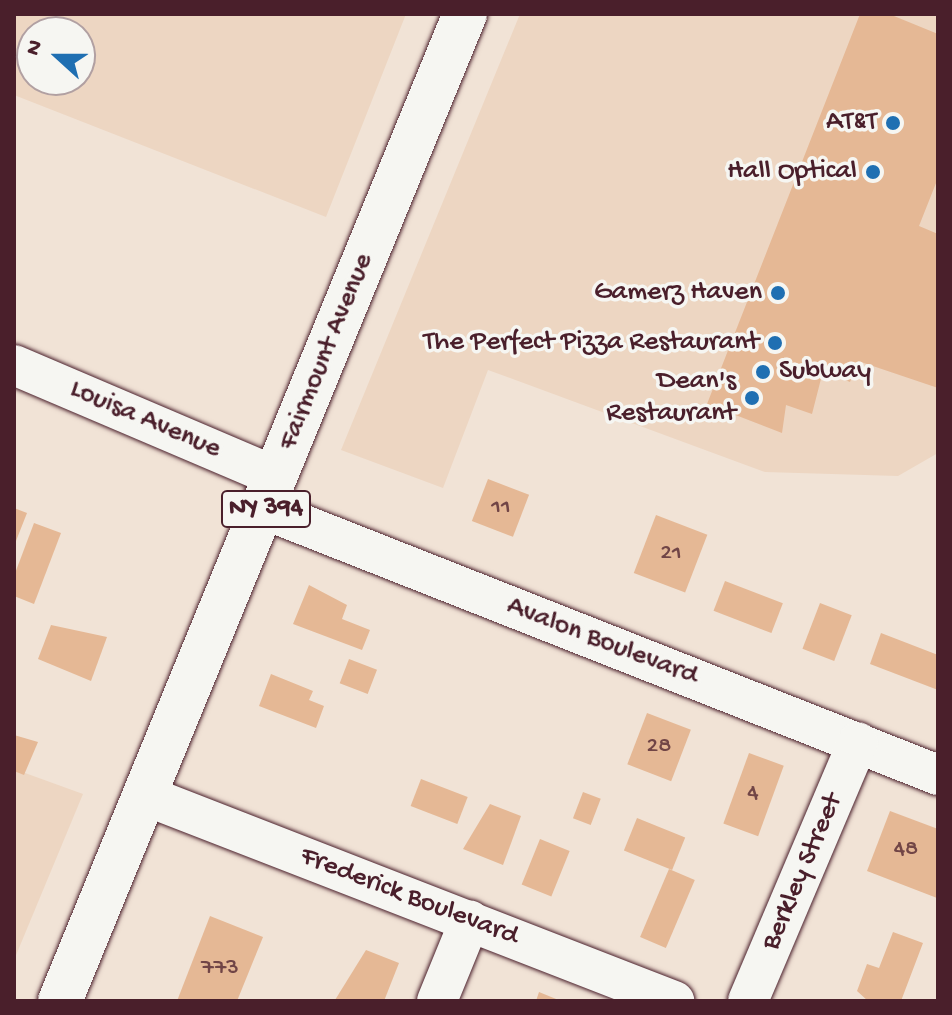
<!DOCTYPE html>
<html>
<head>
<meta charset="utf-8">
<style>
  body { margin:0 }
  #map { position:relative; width:952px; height:1015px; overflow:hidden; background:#f1e3d6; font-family:"Gochi Hand",sans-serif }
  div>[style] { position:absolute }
  .built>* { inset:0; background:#edd6c2 }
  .building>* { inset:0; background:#e5b895; transform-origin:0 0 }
  .roads { filter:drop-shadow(0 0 2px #4a1f2b) drop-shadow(0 0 2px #4a1f2b) }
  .minor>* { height:40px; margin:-20px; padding:0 20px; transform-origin:20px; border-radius:20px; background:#f6f6f2 }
  .major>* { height:44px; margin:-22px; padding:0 22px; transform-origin:22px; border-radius:22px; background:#f6f6f2 }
  .dots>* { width:22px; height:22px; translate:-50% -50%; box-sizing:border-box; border:4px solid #f6f6f2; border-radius:50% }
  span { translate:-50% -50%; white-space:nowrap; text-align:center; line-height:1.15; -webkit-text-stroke:7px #f6f6f2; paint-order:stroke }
  .number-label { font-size:24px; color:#714546 }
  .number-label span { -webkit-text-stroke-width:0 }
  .shield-label span { padding:2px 6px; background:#f6f6f2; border:2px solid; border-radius:6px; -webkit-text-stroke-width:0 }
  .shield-label { font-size:26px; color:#4a1f2b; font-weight:700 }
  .poi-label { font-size:28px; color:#4a1f2b }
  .right { translate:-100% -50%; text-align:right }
  .left { translate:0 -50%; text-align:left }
  .street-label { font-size:28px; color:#4a1f2b }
  .frame { position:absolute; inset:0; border:16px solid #4a1f2b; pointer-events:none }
  .north { position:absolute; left:16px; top:16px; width:80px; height:80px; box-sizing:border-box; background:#f6f6f2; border:2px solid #b1a0a2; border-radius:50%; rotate:291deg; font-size:22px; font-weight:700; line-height:32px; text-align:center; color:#4a1f2b }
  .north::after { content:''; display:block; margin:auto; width:28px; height:36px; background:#1f6fb2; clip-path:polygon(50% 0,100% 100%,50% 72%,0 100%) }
</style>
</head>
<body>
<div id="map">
  <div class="built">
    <div style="clip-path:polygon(evenodd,14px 14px,406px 14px,326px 217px,14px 95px,14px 14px,32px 32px,80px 32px,80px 80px,32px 80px,32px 32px)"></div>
    <div style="clip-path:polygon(520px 14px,938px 14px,938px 453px,898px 476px,765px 472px,488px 370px,443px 488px,341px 450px)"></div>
    <div style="clip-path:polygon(14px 769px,83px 794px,14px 960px)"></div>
  </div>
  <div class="building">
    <div style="clip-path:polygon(860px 14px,889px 14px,938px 34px,938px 178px,919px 226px,938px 234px,938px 388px,858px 361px,850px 382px,823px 371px,812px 414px,786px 405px,782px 433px,707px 404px)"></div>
    <div style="left:488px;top:479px;width:44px;height:45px;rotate:21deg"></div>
    <div style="clip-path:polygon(14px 508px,27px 513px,14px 546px)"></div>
    <div style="left:656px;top:515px;width:55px;height:62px;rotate:21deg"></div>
    <div style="clip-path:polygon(34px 523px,61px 533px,34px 604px,14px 596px,14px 576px)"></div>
    <div style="left:725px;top:581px;width:62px;height:32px;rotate:21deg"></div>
    <div style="clip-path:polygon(309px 585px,347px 605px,342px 619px,370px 630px,362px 650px,293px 624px)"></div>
    <div style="left:820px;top:603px;width:34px;height:49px;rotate:21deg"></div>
    <div style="clip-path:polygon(51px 625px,107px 637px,91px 681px,38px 659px)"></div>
    <div style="clip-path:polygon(881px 633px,938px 655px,938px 690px,870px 664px)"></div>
    <div style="left:349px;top:659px;width:30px;height:26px;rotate:21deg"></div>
    <div style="clip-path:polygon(271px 674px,313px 691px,309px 700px,324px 706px,316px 728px,259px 706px)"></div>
    <div style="left:647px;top:713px;width:47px;height:55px;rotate:21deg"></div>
    <div style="clip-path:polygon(14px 735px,38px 742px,24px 775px,14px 771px)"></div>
    <div style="left:749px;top:753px;width:37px;height:75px;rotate:20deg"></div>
    <div style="left:421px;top:779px;width:50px;height:29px;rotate:21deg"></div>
    <div style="left:583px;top:792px;width:19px;height:28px;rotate:21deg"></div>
    <div style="clip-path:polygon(490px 804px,521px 816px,503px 865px,463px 849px)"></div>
    <div style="clip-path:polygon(890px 811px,938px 829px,937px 898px,867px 871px)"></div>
    <div style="left:637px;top:818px;width:52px;height:35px;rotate:22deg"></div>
    <div style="left:540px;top:839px;width:32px;height:49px;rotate:22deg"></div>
    <div style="left:669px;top:869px;width:28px;height:74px;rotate:23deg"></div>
    <div style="clip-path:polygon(210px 916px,263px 937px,237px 1001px,177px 1001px)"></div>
    <div style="clip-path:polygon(893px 932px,923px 943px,901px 1001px,868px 1001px,857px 991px,867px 964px,879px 968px)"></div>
    <div style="clip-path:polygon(366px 950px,399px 963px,384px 1001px,335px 1000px)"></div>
    <div style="clip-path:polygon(539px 992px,561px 1001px,536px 1001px)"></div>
  </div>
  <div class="roads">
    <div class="minor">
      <div style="left:14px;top:365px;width:285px;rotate:23.1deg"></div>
      <div style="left:266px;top:510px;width:722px;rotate:21.52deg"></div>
      <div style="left:144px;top:795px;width:569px;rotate:21.24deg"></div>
      <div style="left:437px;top:1001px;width:87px;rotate:-67.8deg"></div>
      <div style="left:748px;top:1001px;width:281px;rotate:-67deg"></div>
    </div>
    <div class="major">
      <div style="left:60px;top:1001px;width:1067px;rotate:-67.69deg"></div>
    </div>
  </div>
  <div class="dots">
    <div style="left:893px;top:123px;background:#1f6fb2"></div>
    <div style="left:873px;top:172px;background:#1f6fb2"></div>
    <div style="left:778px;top:293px;background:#1f6fb2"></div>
    <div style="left:775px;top:343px;background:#1f6fb2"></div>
    <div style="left:763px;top:372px;background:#1f6fb2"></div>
    <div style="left:752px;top:398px;background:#1f6fb2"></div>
  </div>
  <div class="number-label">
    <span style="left:501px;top:508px">11</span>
    <span style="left:671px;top:554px">21</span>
    <span style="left:659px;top:747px">28</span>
    <span style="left:753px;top:794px">4</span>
    <span style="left:906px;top:850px">48</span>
    <span style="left:220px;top:969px">773</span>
  </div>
  <div class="shield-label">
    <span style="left:266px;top:509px">NY 394</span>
  </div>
  <div class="poi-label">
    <span class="right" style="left:877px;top:123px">AT&amp;T</span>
    <span class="right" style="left:857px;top:172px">Hall Optical</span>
    <span class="right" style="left:762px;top:293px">Gamerz Haven</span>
    <span class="right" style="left:759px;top:343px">The Perfect Pizza Restaurant</span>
    <span class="left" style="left:779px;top:372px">Subway</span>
    <span class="right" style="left:736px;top:398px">Dean's<br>Restaurant</span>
  </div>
  <div class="street-label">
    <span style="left:327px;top:352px;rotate:-68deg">Fairmount Avenue</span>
    <span style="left:145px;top:420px;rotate:23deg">Louisa Avenue</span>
    <span style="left:602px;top:642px;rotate:21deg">Avalon Boulevard</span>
    <span style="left:803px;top:872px;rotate:-67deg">Berkley Street</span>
    <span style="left:409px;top:897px;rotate:21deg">Frederick Boulevard</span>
  </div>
  <div class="frame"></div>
  <div class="north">N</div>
</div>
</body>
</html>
